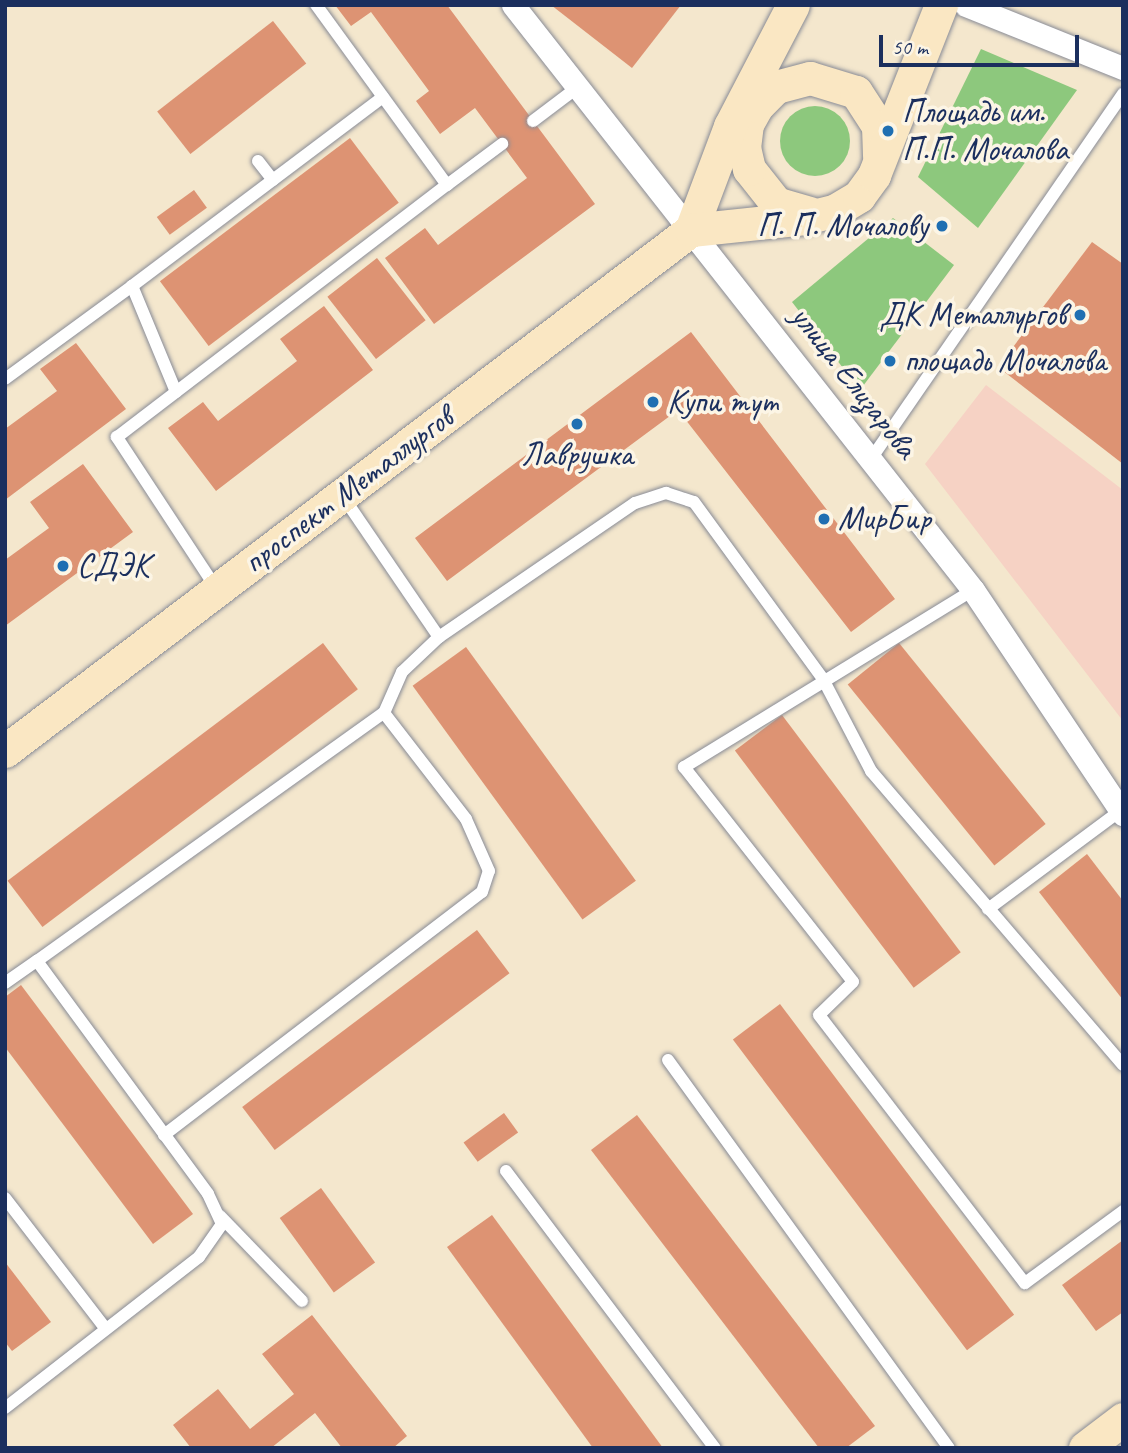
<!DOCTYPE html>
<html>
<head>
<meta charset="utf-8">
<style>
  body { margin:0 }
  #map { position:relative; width:1128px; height:1453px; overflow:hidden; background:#f4e7cd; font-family:Caveat,sans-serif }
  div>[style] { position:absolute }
  .built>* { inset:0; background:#f6d2c4 }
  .green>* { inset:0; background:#8dc87d }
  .round { border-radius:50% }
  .building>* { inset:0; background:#dd9373; transform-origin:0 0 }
  .roads { filter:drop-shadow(0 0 2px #888b96) drop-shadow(0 0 2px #888b96) }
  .lane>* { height:12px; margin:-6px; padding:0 6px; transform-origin:6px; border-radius:6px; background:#fff }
  .street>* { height:23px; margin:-11.5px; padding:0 11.5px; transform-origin:11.5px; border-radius:11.5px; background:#fff }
  .secondary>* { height:33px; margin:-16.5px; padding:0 16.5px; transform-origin:16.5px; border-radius:16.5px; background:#fae7c3 }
  .dots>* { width:19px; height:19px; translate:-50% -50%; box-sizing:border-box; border:4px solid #fcf5e5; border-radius:50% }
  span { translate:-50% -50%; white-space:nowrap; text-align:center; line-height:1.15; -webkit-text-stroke:7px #fcf5e5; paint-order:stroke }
  .poi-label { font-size:33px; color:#1b2f5e }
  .left { translate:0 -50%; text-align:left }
  .right { translate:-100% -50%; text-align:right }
  .street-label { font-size:33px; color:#1b2f5e }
  .frame { position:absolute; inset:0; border:7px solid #1b2f5e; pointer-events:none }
  .scale { position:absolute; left:879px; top:35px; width:200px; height:32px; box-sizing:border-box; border:4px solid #1b2f5e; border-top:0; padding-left:9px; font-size:21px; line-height:24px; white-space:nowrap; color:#1b2f5e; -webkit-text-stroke:5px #fcf5e5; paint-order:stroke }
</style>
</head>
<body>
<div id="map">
  <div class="built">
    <div style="clip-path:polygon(986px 385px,1123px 490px,1123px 721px,925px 464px)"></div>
  </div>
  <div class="green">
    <div style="clip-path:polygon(981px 49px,1077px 90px,978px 228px,918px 177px)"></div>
    <div class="round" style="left:780px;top:106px;width:70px;height:70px"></div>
    <div style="clip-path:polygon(893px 218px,954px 265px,860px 390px,792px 302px)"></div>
  </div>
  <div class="building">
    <div style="clip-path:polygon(335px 5px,447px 5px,595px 204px,434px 324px,385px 258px,425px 228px,438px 245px,527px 178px,475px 108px,440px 134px,416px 101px,429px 91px,371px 12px,351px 26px)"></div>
    <div style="clip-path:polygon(551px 5px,681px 5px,632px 68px)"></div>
    <div style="left:273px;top:21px;width:54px;height:147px;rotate:52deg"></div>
    <div style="left:350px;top:138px;width:81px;height:238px;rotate:53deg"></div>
    <div style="left:194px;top:190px;width:22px;height:46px;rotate:54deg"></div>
    <div style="clip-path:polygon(1092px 242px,1123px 264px,1123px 464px,998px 367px)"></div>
    <div style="left:377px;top:258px;width:79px;height:63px;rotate:52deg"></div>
    <div style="clip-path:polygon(324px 306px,373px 370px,216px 491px,168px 428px,203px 402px,218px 421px,297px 361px,280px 339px)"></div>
    <div style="clip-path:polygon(691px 332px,895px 599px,851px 632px,678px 410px,447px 581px,415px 538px)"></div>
    <div style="clip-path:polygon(76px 343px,126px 409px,5px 500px,5px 429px,57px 391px,40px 369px)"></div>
    <div style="clip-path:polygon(83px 464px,133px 532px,5px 626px,5px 560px,49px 528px,30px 502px)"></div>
    <div style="left:323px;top:643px;width:58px;height:395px;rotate:53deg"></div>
    <div style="left:899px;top:643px;width:233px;height:66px;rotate:51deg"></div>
    <div style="left:466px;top:647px;width:289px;height:66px;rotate:54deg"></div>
    <div style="left:782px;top:715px;width:297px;height:59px;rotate:53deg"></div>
    <div style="clip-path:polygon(1087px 854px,1123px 901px,1123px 1000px,1039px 892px)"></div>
    <div style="left:477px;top:930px;width:54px;height:294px;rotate:53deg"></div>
    <div style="clip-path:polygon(21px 985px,193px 1214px,153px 1244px,5px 1047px,5px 997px)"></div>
    <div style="left:780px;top:1004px;width:389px;height:59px;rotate:53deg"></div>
    <div style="left:504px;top:1113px;width:24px;height:50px;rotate:54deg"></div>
    <div style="clip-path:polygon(637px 1115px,875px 1426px,846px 1448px,819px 1448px,591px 1150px)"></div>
    <div style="left:321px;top:1188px;width:92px;height:51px;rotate:54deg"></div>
    <div style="clip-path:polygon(492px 1215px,663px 1448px,593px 1448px,447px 1247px)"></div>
    <div style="clip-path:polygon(1123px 1240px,1123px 1312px,1096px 1331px,1062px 1285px)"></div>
    <div style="clip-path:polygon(5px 1262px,51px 1322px,12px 1351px,5px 1342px)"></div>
    <div style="clip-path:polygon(312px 1315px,407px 1436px,393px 1448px,342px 1448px,315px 1413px,271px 1448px,191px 1448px,173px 1425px,218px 1389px,250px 1429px,294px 1394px,262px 1354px)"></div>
  </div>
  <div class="roads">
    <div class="lane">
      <div style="left:533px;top:121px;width:56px;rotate:-37.1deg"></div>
      <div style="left:258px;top:161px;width:24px;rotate:52deg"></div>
      <div style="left:447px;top:185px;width:69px;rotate:-36.7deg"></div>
      <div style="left:5px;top:379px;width:157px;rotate:-36.2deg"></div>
      <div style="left:176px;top:392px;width:115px;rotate:-112.5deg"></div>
      <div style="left:132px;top:286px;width:314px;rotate:-37deg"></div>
      <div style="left:871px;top:459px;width:444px;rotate:-55.4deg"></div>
      <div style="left:342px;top:495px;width:172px;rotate:55.7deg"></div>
      <div style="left:216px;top:588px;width:181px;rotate:-123.3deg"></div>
      <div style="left:117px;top:437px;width:415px;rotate:-37.4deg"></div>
      <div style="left:447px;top:185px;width:223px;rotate:-126deg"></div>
      <div style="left:973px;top:590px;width:339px;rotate:148.5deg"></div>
      <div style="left:684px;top:767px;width:273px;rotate:51.8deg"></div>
      <div style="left:853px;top:982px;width:47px;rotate:135.9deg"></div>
      <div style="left:819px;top:1015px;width:338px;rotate:52.5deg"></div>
      <div style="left:1025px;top:1283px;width:122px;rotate:-36.3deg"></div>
      <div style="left:988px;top:909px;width:164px;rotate:-36.6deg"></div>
      <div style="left:37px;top:961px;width:427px;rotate:-35.6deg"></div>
      <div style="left:384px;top:713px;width:45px;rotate:-66.3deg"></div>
      <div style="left:402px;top:672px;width:51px;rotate:-43.4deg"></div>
      <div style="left:439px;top:637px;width:237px;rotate:-34.4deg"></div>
      <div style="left:635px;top:503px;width:33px;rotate:-18deg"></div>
      <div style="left:666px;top:493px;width:29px;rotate:18deg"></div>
      <div style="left:694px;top:502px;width:219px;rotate:53.9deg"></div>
      <div style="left:823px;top:679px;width:104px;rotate:62.4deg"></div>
      <div style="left:871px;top:771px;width:387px;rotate:49.4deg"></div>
      <div style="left:5px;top:983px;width:39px;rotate:-35deg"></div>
      <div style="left:37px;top:961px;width:289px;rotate:53.7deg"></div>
      <div style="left:208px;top:1194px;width:33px;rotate:65deg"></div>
      <div style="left:222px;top:1224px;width:40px;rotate:124.9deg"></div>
      <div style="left:199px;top:1257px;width:246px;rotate:142.1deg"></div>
      <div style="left:668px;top:1060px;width:479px;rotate:54.1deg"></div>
      <div style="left:164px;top:1135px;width:400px;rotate:-37.4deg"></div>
      <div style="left:482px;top:892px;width:22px;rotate:-72deg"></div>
      <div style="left:489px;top:871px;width:57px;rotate:-113.9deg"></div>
      <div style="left:466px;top:819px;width:134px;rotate:-127.7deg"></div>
      <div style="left:506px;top:1171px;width:347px;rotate:53deg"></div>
      <div style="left:5px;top:1198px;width:165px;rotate:52.4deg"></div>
      <div style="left:220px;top:1216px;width:118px;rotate:46deg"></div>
    </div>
    <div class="street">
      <div style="left:513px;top:5px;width:744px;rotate:51.82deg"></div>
      <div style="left:973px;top:590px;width:270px;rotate:56.2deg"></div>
      <div style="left:966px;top:5px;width:169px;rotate:21.9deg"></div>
    </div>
    <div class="secondary">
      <div style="left:810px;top:213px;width:35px;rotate:-164deg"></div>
      <div style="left:776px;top:203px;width:43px;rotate:-128.5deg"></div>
      <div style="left:749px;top:169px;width:22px;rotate:-103deg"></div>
      <div style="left:744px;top:148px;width:24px;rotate:-83deg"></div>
      <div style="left:747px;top:124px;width:21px;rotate:-61deg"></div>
      <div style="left:757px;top:106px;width:27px;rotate:-45deg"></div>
      <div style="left:776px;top:87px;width:35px;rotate:-15deg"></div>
      <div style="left:810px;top:78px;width:48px;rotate:16.9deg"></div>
      <div style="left:856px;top:92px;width:40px;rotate:57.1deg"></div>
      <div style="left:878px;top:126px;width:30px;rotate:88deg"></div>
      <div style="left:691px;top:230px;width:111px;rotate:-69.4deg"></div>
      <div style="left:730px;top:126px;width:136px;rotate:-62.5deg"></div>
      <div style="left:5px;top:751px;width:861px;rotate:-37.22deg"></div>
      <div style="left:691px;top:230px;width:115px;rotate:-6deg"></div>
      <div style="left:805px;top:218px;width:32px;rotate:-14deg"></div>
      <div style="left:836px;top:210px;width:27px;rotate:-31deg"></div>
      <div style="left:859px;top:196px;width:26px;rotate:-54deg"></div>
      <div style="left:874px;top:175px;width:183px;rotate:-68.5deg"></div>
      <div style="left:1085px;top:1448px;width:48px;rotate:-37.3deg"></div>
    </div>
  </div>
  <div class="dots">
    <div style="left:888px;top:131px;background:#1f6fb2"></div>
    <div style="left:942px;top:226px;background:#1f6fb2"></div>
    <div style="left:1080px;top:315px;background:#1f6fb2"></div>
    <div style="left:890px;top:361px;background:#1f6fb2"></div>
    <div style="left:653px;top:402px;background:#1f6fb2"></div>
    <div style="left:577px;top:424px;background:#1f6fb2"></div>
    <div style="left:824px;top:519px;background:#1f6fb2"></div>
    <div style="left:63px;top:566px;background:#1f6fb2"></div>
  </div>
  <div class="poi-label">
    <span class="left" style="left:902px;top:131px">Площадь им.<br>П.П. Мочалова</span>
    <span class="right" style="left:928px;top:226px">П. П. Мочалову</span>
    <span class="right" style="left:1066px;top:315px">ДК Металлургов</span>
    <span class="left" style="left:904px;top:361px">площадь Мочалова</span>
    <span class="left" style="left:667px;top:402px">Купи тут</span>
    <span style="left:577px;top:455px">Лаврушка</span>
    <span class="left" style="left:838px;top:519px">МирБир</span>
    <span class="left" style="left:77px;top:566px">СДЭК</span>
  </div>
  <div class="street-label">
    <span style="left:854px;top:382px;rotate:52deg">улица Елизарова</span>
    <span style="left:348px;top:490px;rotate:-37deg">проспект Металлургов</span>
  </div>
  <div class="frame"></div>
  <div class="scale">50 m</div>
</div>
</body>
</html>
